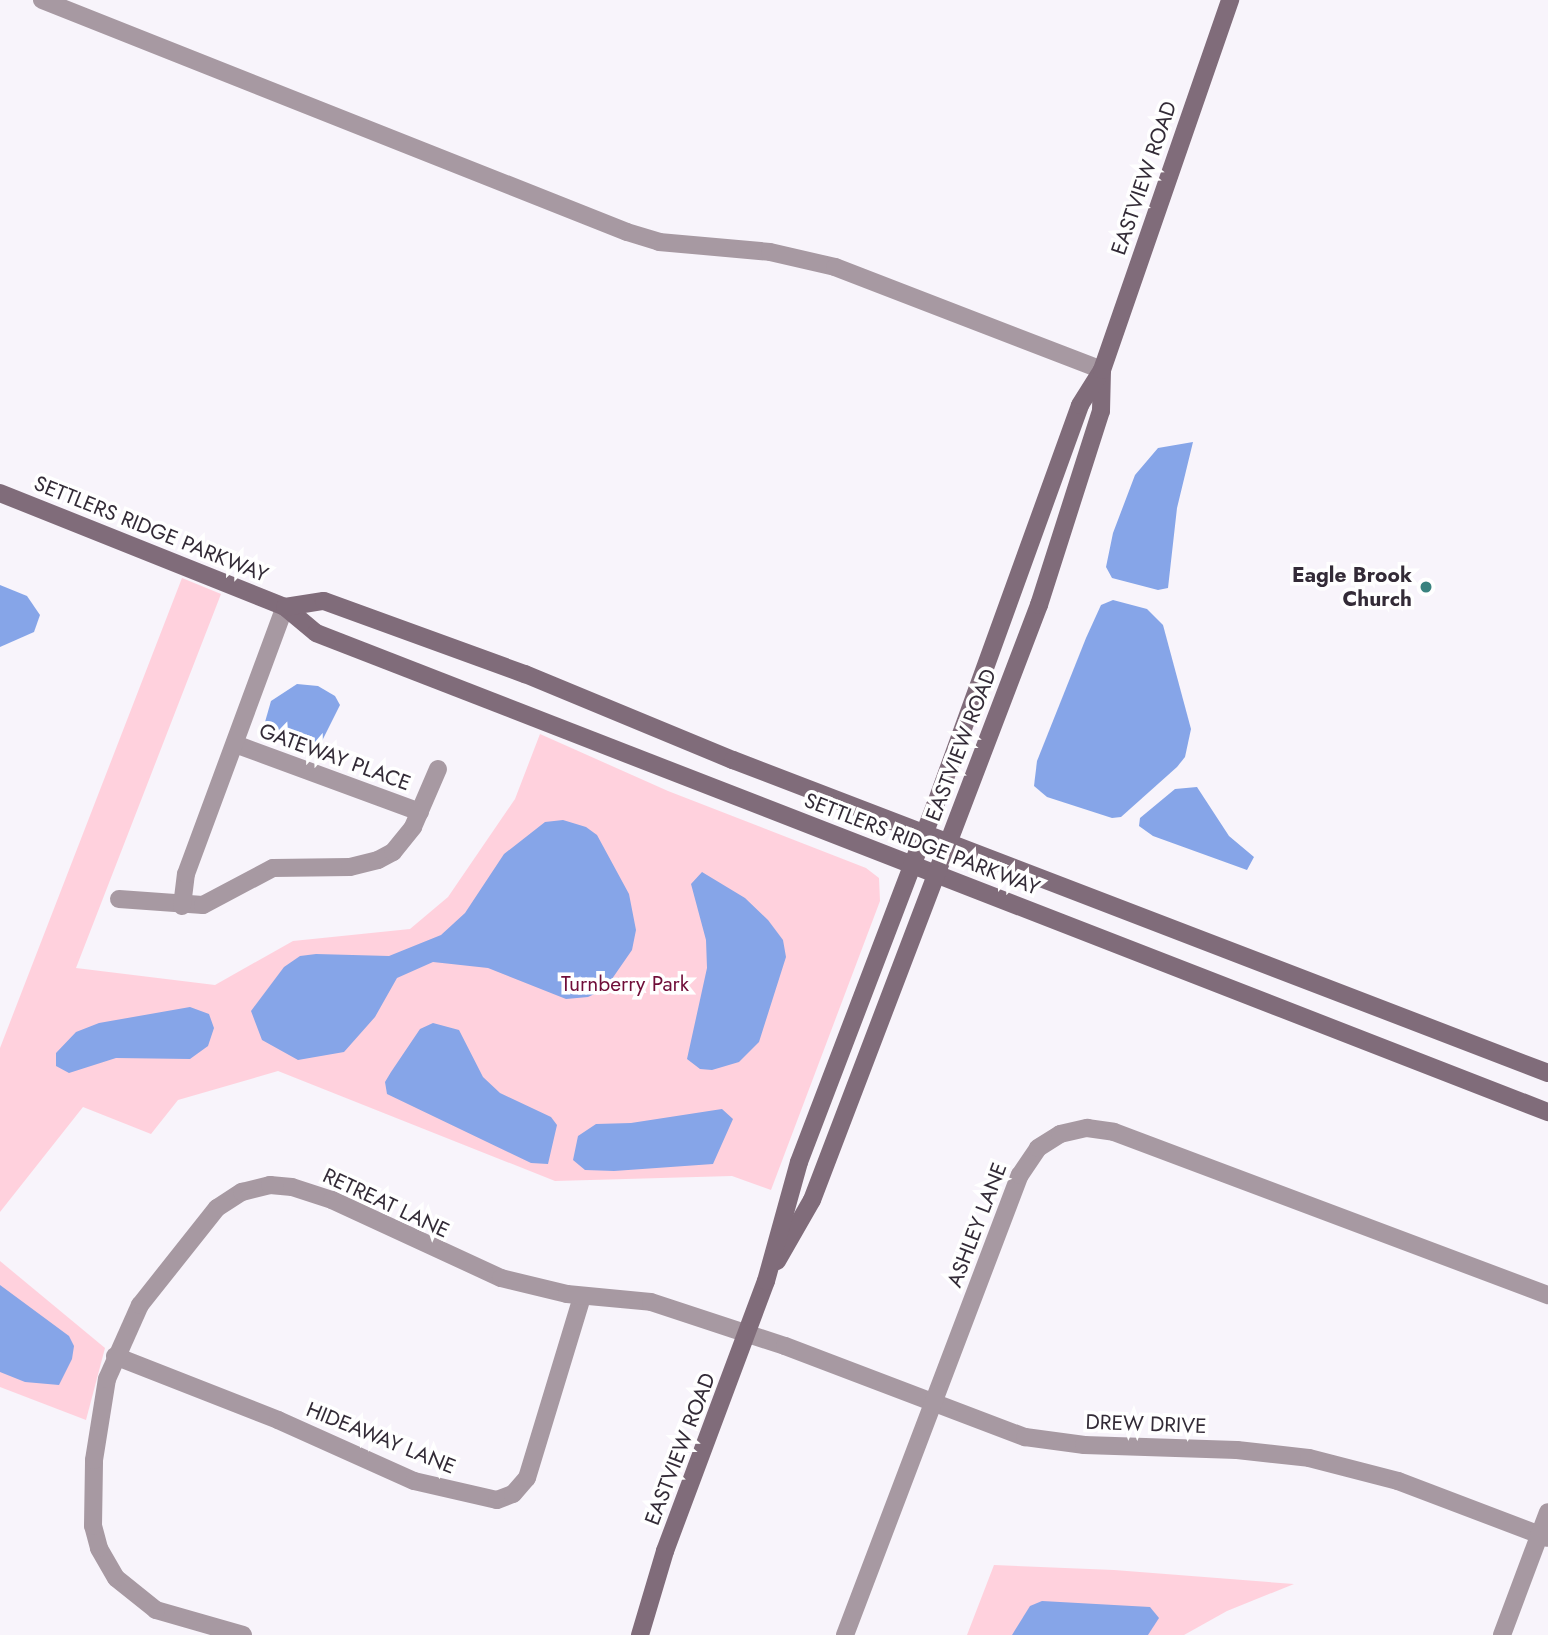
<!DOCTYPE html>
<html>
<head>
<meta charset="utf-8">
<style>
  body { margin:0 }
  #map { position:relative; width:1548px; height:1635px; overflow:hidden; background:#f8f4fb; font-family:Jost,sans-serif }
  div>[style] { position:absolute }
  .green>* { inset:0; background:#ffd1dd }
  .water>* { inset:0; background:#86a5e8 }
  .street>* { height:18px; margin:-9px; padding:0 9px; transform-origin:9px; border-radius:9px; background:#a799a2 }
  .secondary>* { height:18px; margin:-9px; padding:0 9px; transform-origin:9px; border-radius:9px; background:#806c7a }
  .dots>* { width:19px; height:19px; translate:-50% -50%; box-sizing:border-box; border:4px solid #fff; border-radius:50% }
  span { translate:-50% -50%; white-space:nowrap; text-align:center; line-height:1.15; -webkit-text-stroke:7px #fff; paint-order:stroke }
  .street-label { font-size:21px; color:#332b37 }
  .poi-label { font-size:21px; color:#332b37; font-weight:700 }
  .right { translate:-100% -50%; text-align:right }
  .park-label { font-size:21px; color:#700e39 }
</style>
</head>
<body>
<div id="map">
  <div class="green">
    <div style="clip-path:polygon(182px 578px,221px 594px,76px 968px,215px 985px,293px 941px,410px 929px,448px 897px,515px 799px,540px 734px,668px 791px,866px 868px,879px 878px,880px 901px,771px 1190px,732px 1176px,555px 1181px,278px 1071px,178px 1100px,151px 1134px,83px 1107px,0 1212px,0 1048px)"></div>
    <div style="clip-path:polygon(0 1261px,105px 1348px,86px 1420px,0 1387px)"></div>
    <div style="clip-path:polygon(994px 1565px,1114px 1570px,1294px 1584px,1227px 1611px,1184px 1635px,967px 1635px)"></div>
  </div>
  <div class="water">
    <div style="clip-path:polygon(1193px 442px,1177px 508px,1168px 588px,1158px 590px,1112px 578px,1106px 567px,1113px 533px,1135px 475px,1158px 448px)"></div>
    <div style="clip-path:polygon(0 585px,27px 596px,40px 615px,34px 632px,0 647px)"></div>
    <div style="clip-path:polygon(1113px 600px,1147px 609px,1163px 625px,1191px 729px,1185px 757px,1177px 767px,1121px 817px,1112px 818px,1047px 797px,1034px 786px,1037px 761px,1086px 638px,1101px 605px)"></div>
    <div style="clip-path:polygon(297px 684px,318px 686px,335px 696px,340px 705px,319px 747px,272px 735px,265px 722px,271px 701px)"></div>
    <div style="clip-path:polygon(1197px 787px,1229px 836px,1254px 857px,1247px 870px,1153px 836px,1139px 826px,1140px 818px,1175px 789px)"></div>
    <div style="clip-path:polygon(563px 820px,586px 827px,597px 835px,629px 894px,636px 930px,632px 950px,605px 989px,588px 997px,566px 999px,488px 968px,433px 962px,397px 978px,375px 1017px,344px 1052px,298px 1060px,262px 1040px,251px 1011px,284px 967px,300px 956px,316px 954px,389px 956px,441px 935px,465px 913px,504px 854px,545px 822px)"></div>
    <div style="clip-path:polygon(702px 872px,745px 898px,768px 920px,783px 940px,786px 957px,759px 1042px,739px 1062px,712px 1070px,700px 1069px,687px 1059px,707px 968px,706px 940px,691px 884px)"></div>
    <div style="clip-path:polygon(190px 1007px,209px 1014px,214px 1028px,208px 1046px,190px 1059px,116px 1058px,69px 1073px,56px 1066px,56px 1053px,76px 1032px,99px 1023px)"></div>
    <div style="clip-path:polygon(433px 1023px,459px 1030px,483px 1077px,500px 1093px,551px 1117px,557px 1125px,548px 1164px,531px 1163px,387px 1094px,385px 1082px,391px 1072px,420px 1029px)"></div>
    <div style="clip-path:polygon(722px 1109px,733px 1119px,713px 1164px,614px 1171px,585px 1170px,573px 1160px,578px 1136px,596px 1124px,631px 1123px)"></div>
    <div style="clip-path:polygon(0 1285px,69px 1336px,74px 1346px,72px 1359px,59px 1385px,25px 1382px,0 1372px)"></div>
    <div style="clip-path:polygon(1042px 1601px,1150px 1607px,1159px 1618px,1148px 1635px,1012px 1635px,1030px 1606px)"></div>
  </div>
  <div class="street">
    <div style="left:42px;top:0;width:629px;rotate:21.63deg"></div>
    <div style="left:627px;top:232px;width:34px;rotate:17deg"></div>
    <div style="left:659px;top:242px;width:111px;rotate:5.1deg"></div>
    <div style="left:770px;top:252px;width:67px;rotate:13deg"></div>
    <div style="left:835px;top:267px;width:286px;rotate:21.1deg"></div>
    <div style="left:235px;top:744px;width:197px;rotate:20.2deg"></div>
    <div style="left:119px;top:899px;width:84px;rotate:4.1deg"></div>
    <div style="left:203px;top:905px;width:79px;rotate:-27.9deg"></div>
    <div style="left:273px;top:868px;width:77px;rotate:-0.7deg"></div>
    <div style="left:350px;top:867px;width:29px;rotate:-14deg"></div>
    <div style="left:378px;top:860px;width:17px;rotate:-28deg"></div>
    <div style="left:393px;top:852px;width:32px;rotate:-51deg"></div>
    <div style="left:413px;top:827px;width:63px;rotate:-66.7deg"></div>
    <div style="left:182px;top:906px;width:32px;rotate:-83deg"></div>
    <div style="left:186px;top:874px;width:285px;rotate:-69.7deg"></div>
    <div style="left:115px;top:1356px;width:175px;rotate:21.4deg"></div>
    <div style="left:278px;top:1420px;width:149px;rotate:24.2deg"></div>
    <div style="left:414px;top:1481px;width:85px;rotate:12.9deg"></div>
    <div style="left:497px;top:1500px;width:17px;rotate:-21deg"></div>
    <div style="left:513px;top:1494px;width:21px;rotate:-49deg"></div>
    <div style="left:527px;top:1478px;width:189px;rotate:-73.1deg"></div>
    <div style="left:243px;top:1635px;width:91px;rotate:-164deg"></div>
    <div style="left:156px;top:1610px;width:51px;rotate:-141.3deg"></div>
    <div style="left:116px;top:1578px;width:34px;rotate:-120deg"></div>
    <div style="left:99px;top:1548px;width:23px;rotate:-105deg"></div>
    <div style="left:93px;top:1526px;width:66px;rotate:-89.1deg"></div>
    <div style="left:94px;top:1460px;width:82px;rotate:-80.9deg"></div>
    <div style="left:107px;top:1379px;width:81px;rotate:-66deg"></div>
    <div style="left:140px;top:1305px;width:124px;rotate:-51.6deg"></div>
    <div style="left:217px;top:1208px;width:30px;rotate:-33deg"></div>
    <div style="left:242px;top:1192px;width:29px;rotate:-14deg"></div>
    <div style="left:270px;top:1185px;width:22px;rotate:5deg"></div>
    <div style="left:292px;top:1187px;width:42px;rotate:18deg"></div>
    <div style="left:332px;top:1200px;width:186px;rotate:24.8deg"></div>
    <div style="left:501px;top:1278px;width:68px;rotate:13.6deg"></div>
    <div style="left:567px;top:1294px;width:84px;rotate:5.4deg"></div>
    <div style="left:651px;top:1302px;width:141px;rotate:18.2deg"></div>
    <div style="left:785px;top:1346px;width:257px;rotate:20.8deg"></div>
    <div style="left:1025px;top:1437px;width:60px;rotate:7.7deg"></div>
    <div style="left:1084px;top:1445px;width:153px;rotate:1.9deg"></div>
    <div style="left:1237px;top:1450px;width:72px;rotate:6.3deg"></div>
    <div style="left:1309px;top:1458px;width:92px;rotate:14.5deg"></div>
    <div style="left:1398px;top:1481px;width:160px;rotate:20.8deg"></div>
    <div style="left:845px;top:1635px;width:492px;rotate:-69.2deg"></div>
    <div style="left:1020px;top:1175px;width:32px;rotate:-56deg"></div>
    <div style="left:1038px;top:1148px;width:26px;rotate:-32deg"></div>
    <div style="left:1060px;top:1134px;width:28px;rotate:-13deg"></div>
    <div style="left:1087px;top:1128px;width:27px;rotate:8deg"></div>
    <div style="left:1114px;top:1132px;width:464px;rotate:20.6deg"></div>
    <div style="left:1502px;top:1635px;width:131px;rotate:-69.5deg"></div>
  </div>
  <div class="secondary">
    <div style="left:0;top:493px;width:307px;rotate:21.8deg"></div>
    <div style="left:285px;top:607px;width:40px;rotate:40deg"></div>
    <div style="left:316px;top:633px;width:1322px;rotate:21.25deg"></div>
    <div style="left:285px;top:607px;width:39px;rotate:-9deg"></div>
    <div style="left:324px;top:601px;width:214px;rotate:20deg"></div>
    <div style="left:525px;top:674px;width:225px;rotate:22.5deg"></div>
    <div style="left:733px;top:760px;width:873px;rotate:21.01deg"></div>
    <div style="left:777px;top:1261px;width:70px;rotate:-60.2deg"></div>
    <div style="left:812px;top:1200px;width:637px;rotate:-69.12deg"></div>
    <div style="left:1039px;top:605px;width:204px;rotate:-72.3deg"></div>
    <div style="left:1101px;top:411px;width:41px;rotate:-88.6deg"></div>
    <div style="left:640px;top:1635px;width:88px;rotate:-73.4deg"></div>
    <div style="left:665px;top:1551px;width:288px;rotate:-69.5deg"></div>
    <div style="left:766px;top:1281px;width:123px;rotate:-74.5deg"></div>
    <div style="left:799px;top:1162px;width:381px;rotate:-69.1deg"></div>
    <div style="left:935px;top:806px;width:426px;rotate:-70.1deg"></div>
    <div style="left:1080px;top:405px;width:41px;rotate:-57.8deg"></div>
    <div style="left:1102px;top:370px;width:392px;rotate:-70.9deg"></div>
  </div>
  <div class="dots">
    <div style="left:1426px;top:587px;background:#39827f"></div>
  </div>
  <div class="street-label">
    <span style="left:1144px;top:178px;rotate:-71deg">EASTVIEW ROAD</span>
    <span style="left:151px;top:529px;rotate:22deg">SETTLERS RIDGE PARKWAY</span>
    <span style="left:961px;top:745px;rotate:-69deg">EASTVIEW ROAD</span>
    <span style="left:335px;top:757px;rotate:20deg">GATEWAY PLACE</span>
    <span style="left:922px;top:844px;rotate:21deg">SETTLERS RIDGE PARKWAY</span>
    <span style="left:386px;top:1203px;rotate:25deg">RETREAT LANE</span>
    <span style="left:977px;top:1225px;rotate:-69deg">ASHLEY LANE</span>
    <span style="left:1146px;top:1424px;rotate:2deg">DREW DRIVE</span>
    <span style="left:381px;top:1438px;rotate:22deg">HIDEAWAY LANE</span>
    <span style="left:680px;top:1449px;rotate:-69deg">EASTVIEW ROAD</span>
  </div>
  <div class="poi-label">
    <span class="right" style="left:1412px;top:587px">Eagle Brook<br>Church</span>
  </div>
  <div class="park-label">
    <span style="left:625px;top:984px">Turnberry Park</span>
  </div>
</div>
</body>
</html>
